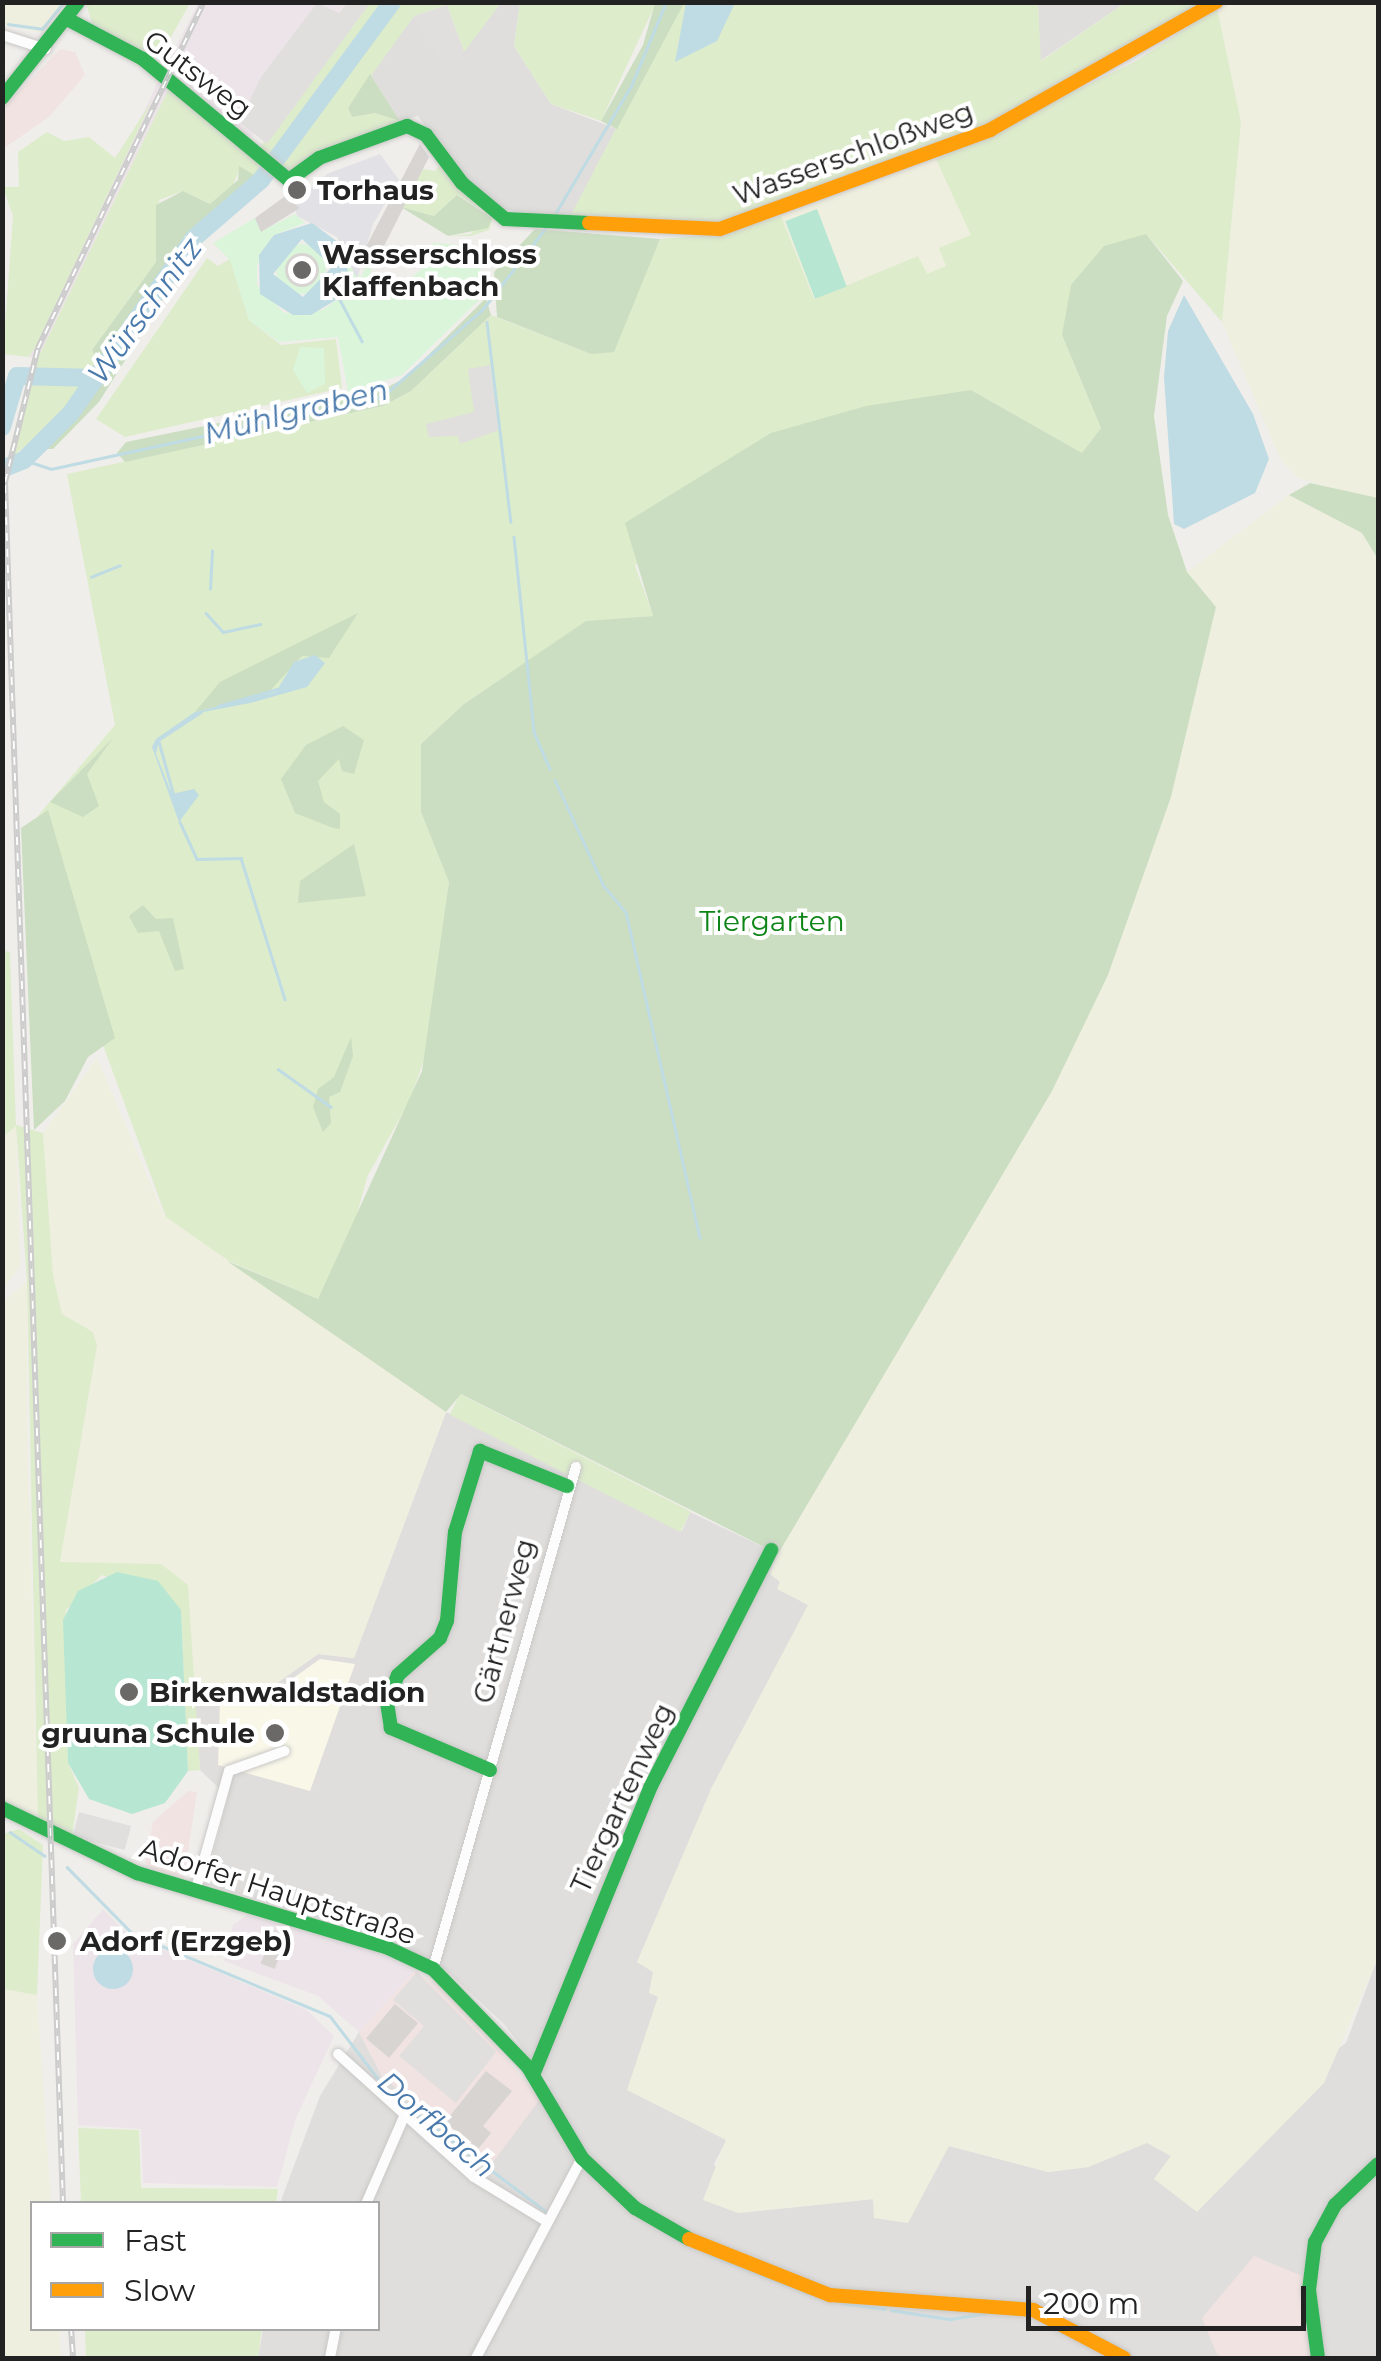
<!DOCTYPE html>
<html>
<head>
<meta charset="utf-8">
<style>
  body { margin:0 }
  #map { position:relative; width:1381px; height:2361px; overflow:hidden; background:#f0eeeb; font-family:Montserrat,sans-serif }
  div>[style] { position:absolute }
  .residential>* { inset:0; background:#dfdedc }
  .commercial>* { inset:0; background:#f1e3e1 }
  .industrial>* { inset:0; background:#ede4e9 }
  .education>* { inset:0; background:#f8f7e8 }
  .farmland>* { inset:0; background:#efefdf }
  .grass>* { inset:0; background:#ddeccb; transform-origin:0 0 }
  .forest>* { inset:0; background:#cbdec1 }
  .park>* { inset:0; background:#daf5da }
  .round { border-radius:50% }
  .pitch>* { inset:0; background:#b7e6d2; transform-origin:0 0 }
  .parking>* { inset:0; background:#e0dfde; transform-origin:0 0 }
  .plaza>* { inset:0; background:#e2e1e5 }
  .water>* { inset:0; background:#bfdbe3 }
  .stream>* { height:2.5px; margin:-1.25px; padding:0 1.25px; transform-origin:1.25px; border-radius:1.25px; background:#bfdbe3 }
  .river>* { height:18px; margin:-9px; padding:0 9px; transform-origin:9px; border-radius:9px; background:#bfdbe3 }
  .building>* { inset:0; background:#d7d4d2; transform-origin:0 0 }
  .roads { filter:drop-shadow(0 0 2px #c9c8c7) drop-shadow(0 0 2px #c9c8c7) }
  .street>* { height:10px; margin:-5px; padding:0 5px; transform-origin:5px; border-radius:5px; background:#fdfcfc }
  .fast>* { height:14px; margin:-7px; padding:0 7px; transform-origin:7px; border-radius:7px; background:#30b455 }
  .slow>* { height:14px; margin:-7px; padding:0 7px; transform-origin:7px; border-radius:7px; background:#ff9f0a }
  .rail>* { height:6px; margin-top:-3px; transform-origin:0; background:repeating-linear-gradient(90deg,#fff 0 8px,#ccc 0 16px); box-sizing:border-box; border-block:2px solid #ccc }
  .dots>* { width:28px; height:28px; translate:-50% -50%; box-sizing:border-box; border:5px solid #fff; border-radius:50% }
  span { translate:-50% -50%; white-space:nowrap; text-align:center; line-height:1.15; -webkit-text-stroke:8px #fff; paint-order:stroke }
  .street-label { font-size:28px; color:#222 }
  .poi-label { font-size:28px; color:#222; font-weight:700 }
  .left { translate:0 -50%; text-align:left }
  .right { translate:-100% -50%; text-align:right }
  .park-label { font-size:28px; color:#0c8416 }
  .water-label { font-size:30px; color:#4a7aab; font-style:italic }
  .frame { position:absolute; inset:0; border:5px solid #222; pointer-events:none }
  .legend { position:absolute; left:30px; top:2201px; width:350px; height:130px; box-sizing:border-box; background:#fff; border:2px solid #a7a7a7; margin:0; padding:12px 18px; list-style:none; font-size:30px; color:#222 }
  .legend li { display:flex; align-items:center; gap:20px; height:50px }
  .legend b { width:50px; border:2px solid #a7a7a7 }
  .scale { position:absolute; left:1026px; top:2286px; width:280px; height:45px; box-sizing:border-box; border:5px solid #222; border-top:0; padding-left:12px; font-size:30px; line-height:35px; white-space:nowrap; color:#222; -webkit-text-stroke:8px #fff; paint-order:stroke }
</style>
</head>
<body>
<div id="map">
  <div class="residential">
    <div style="clip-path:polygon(501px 3px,520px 3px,514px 46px,551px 104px,617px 129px,569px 219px,499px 209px,463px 180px,418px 116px,400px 121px,370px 74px,414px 16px,442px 59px)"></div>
    <div style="clip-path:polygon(1038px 3px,1125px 3px,1040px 61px)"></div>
    <div style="clip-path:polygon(446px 1412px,682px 1531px,690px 1512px,778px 1554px,770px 1574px,809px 1605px,711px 1789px,654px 1972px,726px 2141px,714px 2164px,738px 2213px,874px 2199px,949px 2146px,1048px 2172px,1088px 2167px,1147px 2142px,1171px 2156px,1155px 2178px,1346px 2043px,1378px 1957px,1378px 2358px,258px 2358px,263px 2329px,378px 2328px,378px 2204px,280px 2203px,320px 2096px,359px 2032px,382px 2076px,490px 2165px,550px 2084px,504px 2024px,445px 1969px,371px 1933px,205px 1884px,228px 1797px,200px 1770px,195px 1698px,263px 1693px,318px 1654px,354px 1658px)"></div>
  </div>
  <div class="commercial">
    <div style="clip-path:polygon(60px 49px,75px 52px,85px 75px,49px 117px,3px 149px,3px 108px)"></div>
    <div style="clip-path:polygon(188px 1791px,197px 1792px,184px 1879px,145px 1866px,153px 1822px)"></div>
    <div style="clip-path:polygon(415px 1971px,451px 1993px,540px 2099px,490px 2166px,382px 2076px,359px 2032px)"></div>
    <div style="clip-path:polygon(1254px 2256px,1302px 2276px,1314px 2358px,1221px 2358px,1216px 2352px,1202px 2318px)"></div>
  </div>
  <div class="industrial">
    <div style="clip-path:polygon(198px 3px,347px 3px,239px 122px,255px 134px,249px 137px,165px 69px)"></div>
    <div style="clip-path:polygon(160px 77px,170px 86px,38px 360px,29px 357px)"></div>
    <div style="clip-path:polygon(103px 1909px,128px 1934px,307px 2010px,334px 2036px,296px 2118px,277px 2187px,143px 2183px,141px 2129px,78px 2125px,73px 1944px)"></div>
    <div style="clip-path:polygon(247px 1915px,376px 1951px,415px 1971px,359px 2032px,318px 1996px,224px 1961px,233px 1925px)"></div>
  </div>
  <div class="education">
    <div style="clip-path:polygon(320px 1659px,355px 1664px,310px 1791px,218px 1765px,220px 1701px,264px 1699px)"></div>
  </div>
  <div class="farmland">
    <div style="clip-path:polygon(3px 2px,64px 2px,64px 3px,43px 33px,3px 24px)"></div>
    <div style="clip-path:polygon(1223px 2px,1378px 3px,1378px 502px,1298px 478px,1281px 460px,1222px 322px,1241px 122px,1217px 8px)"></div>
    <div style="clip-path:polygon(936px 159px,972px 235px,947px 266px,927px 275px,918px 256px,813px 300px,781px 216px)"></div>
    <div style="clip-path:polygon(1289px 495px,1362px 533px,1378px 559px,1378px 1957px,1324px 2083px,1197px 2212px,1154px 2179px,1171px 2156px,1147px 2143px,1088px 2167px,1048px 2172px,949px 2146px,908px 2223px,874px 2218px,873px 2199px,738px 2213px,703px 2200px,726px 2140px,627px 2090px,658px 1997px,649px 1993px,653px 1972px,637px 1962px,711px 1789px,808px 1605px,777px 1589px,780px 1581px,770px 1574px,778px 1554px,1052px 1091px,1108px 975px,1171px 797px,1216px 607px,1187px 572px)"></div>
    <div style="clip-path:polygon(97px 1058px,164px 1215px,446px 1412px,354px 1658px,318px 1654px,263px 1693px,195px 1698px,188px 1585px,161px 1564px,60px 1563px,97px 1346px,93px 1332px,62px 1314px,53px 1275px,43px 1133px)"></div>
    <div style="clip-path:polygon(16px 1125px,20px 1267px,3px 1289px,3px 1137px)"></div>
    <div style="clip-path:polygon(27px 1281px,27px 1429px,38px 1825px,3px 1802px,2px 1303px)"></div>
    <div style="clip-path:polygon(2px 1989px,37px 1995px,51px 2203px,32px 2204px,32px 2328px,59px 2329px,61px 2358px,3px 2358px)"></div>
  </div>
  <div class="grass">
    <div style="clip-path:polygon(86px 3px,190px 3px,166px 46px,146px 55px,92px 23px)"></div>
    <div style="clip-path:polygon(370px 3px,501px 3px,464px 52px,447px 5px,414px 16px,348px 108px,352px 117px,375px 113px,400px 121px,285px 172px,259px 148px)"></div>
    <div style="clip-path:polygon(520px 3px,656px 3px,601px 121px,551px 104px,514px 46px)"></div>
    <div style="clip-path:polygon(681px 3px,1038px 3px,1041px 61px,1125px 3px,1210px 3px,998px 124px,721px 228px,569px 219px)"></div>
    <div style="clip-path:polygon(1217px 8px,1241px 122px,1222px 322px,1146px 234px,1062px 335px,1101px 428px,1082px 453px,971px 390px,635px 565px,653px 616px,586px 622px,464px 704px,421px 744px,421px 812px,449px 881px,430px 1042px,410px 1100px,368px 1175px,346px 1252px,318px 1299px,229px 1261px,166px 1217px,92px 1015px,37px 817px,115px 725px,67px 474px,383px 406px,411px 391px,491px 315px,591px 354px,615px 342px,660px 239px,722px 234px,781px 216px,814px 299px,918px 256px,927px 274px,946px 266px,939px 248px,971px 235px,936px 159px,1136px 61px)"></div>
    <div style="clip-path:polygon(170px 86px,264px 166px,256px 176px,240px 167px,233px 186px,210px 204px,183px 191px,159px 200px,156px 262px,92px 350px,101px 366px,68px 411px,11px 458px,37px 360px)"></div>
    <div style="clip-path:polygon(153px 99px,35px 348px,29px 357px,3px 354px,13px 216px,3px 187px,19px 187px,18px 152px,47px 132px,64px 141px,89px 137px,115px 158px)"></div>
    <div style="clip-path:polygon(442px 162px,495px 214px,489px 230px,471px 236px,448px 236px,471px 234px,486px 213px,458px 195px,434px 216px,401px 207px,423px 169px,435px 171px)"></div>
    <div style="clip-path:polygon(207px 258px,218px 266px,230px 259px,249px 320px,281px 345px,336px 339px,342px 388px,125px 437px,96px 419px)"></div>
    <div style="clip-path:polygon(3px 951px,10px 952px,16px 1125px,43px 1133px,53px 1275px,62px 1314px,93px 1332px,97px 1346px,60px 1562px,161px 1564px,188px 1585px,200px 1770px,188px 1771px,181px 1610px,102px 1575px,66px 1610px,68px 1763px,79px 1788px,72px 1836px,38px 1825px,27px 1281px,16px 1126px,3px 1137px)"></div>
    <div style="left:460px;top:1394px;width:259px;height:23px;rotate:27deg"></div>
    <div style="clip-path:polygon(19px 1829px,43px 1845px,37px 1995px,3px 1989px,3px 1834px)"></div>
    <div style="clip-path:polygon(78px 2128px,139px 2130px,141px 2188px,278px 2189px,276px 2203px,81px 2203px)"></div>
    <div style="clip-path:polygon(85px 2329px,85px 2328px,262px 2329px,258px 2358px,86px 2358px)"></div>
  </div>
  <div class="forest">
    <div style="clip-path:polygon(655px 3px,684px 3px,617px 129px,601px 121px,643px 45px)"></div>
    <div style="clip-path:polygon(370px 74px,400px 121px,375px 113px,352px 117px,348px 108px)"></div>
    <div style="clip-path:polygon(239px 166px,256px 176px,191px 236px,101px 366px,92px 350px,156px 262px,156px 205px,183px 191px,210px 204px,238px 180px)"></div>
    <div style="clip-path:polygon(457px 195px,492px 218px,488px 228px,448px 236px,401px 207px,434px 216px)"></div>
    <div style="clip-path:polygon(535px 229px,660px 239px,614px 352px,591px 354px,497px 317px,494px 272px)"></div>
    <div style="clip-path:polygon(204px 234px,99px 402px,53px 449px,40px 449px)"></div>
    <div style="clip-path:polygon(1146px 234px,1183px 281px,1167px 316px,1154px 416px,1168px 515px,1187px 572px,1216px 607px,1171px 797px,1108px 975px,1052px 1091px,778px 1554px,461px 1394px,446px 1412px,227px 1261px,318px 1299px,422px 1071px,449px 882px,421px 812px,421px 744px,464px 704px,586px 621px,653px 616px,625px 523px,771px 433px,866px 406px,971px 390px,1082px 453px,1101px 428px,1062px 335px,1071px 285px,1104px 246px)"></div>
    <div style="clip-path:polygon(486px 298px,491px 315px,411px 391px,383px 406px,125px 462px,117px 453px,126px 442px,382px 390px,405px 378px)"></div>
    <div style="clip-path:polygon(1310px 483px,1378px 498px,1378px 559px,1362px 533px,1289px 495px)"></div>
    <div style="clip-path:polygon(358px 613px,329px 658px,302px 656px,267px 694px,195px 712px,220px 682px)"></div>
    <div style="clip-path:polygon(343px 726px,364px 740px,354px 774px,342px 771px,339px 759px,318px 781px,324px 802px,340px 814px,340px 829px,333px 828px,295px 813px,281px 779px,306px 745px)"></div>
    <div style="clip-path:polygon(113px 738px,87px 774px,99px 806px,83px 817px,50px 802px)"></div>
    <div style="clip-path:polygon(48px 810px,115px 1038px,88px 1057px,65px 1101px,34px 1130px,21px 828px)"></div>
    <div style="clip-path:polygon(354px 844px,366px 896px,298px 903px,300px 881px)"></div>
    <div style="clip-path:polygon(143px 905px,156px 919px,173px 918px,184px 969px,175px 971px,159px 931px,138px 933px,129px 916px)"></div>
    <div style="clip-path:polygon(351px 1037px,353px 1056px,340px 1092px,329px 1097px,331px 1123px,323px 1132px,313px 1107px,318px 1089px,334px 1077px)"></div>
  </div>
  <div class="park">
    <div style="clip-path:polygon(295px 214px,305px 223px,274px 235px,257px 265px,257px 285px,284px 313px,323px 310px,339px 298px,348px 264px,362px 277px,367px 258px,374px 261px,369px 277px,403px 285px,440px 253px,432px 243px,476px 246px,485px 294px,402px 375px,348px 392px,338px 337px,279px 342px,249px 320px,230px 260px,213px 243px,255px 218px,262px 231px)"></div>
    <div class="round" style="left:276px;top:244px;width:50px;height:50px"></div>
    <div style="clip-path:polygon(300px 347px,324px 348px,325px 384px,307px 393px,293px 370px)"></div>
  </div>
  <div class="pitch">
    <div style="left:817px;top:209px;width:83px;height:34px;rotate:69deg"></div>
    <div style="clip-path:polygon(117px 1572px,158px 1581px,181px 1610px,188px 1771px,165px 1803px,132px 1814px,89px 1799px,68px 1763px,63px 1620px,78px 1591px)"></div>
  </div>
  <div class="parking">
    <div style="clip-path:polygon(317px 3px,339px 13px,347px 3px,370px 3px,267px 144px,239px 122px,261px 77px)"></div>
    <div style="clip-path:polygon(447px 5px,464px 52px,459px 60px,442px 60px,414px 16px)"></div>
    <div style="clip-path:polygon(490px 365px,499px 430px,460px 444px,458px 436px,429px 437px,426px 424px,474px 412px,468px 369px)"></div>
    <div style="left:79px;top:1812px;width:54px;height:25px;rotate:15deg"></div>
    <div style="clip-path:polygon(417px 1972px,496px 2052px,456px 2103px,399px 2056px,424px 2026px,393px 2000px)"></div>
  </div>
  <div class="plaza">
    <div style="clip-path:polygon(380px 154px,399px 180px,373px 224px,357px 279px,337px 237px,297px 216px,294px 204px,327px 174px)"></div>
  </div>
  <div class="water">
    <div style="clip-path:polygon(686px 3px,735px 3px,717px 41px,675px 62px)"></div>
    <div style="clip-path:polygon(evenodd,312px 223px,342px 245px,348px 272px,339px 298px,311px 315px,293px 315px,260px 294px,259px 255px,274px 235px,312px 223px,302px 239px,332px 267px,303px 297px,273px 274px,302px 239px)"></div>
    <div style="clip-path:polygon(1184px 295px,1253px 414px,1269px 459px,1255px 493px,1184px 529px,1174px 524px,1164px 377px,1168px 331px)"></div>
    <div style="clip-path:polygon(315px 655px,325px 663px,307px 687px,250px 703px,198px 713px,159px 739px,156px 754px,172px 794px,194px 789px,199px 795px,179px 822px,152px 747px,156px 739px,195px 712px,276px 692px,294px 662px)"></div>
    <div class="round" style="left:93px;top:1949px;width:40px;height:40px"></div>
  </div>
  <div class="stream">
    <div style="left:8px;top:24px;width:34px;rotate:8deg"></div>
    <div style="left:42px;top:29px;width:35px;rotate:-51deg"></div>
    <div style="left:555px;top:214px;width:149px;rotate:-59.3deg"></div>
    <div style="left:631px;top:86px;width:91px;rotate:-67.4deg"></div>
    <div style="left:339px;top:298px;width:49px;rotate:61.9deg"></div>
    <div style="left:487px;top:322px;width:201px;rotate:83.2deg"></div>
    <div style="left:24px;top:460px;width:28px;rotate:18deg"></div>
    <div style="left:51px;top:469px;width:339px;rotate:-12.3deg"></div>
    <div style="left:382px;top:397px;width:134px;rotate:-41.1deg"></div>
    <div style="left:483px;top:309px;width:106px;rotate:-52.3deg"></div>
    <div style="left:514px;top:537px;width:196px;rotate:84.1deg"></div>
    <div style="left:534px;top:732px;width:40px;rotate:66.6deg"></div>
    <div style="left:91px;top:577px;width:31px;rotate:-22deg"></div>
    <div style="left:210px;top:589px;width:38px;rotate:-87deg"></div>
    <div style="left:206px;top:613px;width:25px;rotate:48deg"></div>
    <div style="left:223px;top:632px;width:38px;rotate:-12deg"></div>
    <div style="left:218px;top:706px;width:61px;rotate:-16.1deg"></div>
    <div style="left:555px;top:780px;width:117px;rotate:65.2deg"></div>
    <div style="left:604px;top:886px;width:34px;rotate:50deg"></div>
    <div style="left:626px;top:912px;width:334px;rotate:77.2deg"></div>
    <div style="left:173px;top:794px;width:56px;rotate:-105.5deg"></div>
    <div style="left:158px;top:740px;width:51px;rotate:-33.1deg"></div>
    <div style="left:180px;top:822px;width:41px;rotate:65.3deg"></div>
    <div style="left:197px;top:859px;width:44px;rotate:-1.3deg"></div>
    <div style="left:241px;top:858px;width:148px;rotate:72.7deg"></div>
    <div style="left:278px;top:1069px;width:65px;rotate:35.6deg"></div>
    <div style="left:10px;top:1832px;width:42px;rotate:34.4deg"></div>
    <div style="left:67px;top:1867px;width:94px;rotate:45.4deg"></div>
    <div style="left:133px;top:1934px;width:213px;rotate:22.6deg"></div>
    <div style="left:330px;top:2016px;width:97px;rotate:52.5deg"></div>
    <div style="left:389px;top:2093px;width:199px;rotate:37deg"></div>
    <div style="left:710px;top:2255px;width:107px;rotate:21.3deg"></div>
    <div style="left:842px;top:2303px;width:43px;rotate:7.9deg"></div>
    <div style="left:891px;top:2310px;width:60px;rotate:8.7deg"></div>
    <div style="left:950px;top:2319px;width:36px;rotate:-9deg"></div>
  </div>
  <div class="river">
    <div style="left:2px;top:427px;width:53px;rotate:-73.6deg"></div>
    <div style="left:17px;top:376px;width:80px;rotate:1.4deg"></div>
    <div style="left:2px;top:469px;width:24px;rotate:-22deg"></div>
    <div style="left:24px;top:460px;width:66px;rotate:-45deg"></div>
    <div style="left:71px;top:413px;width:214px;rotate:-54.9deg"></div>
    <div style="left:194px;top:238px;width:89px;rotate:-40.9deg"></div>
    <div style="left:261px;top:180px;width:221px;rotate:-53.6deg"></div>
  </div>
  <div class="building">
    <div style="clip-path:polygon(420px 144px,429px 157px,376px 262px,361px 256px)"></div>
    <div style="clip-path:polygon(302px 184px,294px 204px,300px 208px,261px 232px,255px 218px)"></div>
    <div class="round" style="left:285px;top:253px;width:34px;height:34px"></div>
    <div style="left:273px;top:1930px;width:15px;height:36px;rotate:20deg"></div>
    <div style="left:395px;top:2004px;width:30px;height:45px;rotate:40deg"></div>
    <div style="clip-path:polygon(486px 2071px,512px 2091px,483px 2126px,491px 2133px,478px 2149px,445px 2122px)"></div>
  </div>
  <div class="roads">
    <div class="street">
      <div style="left:2px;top:35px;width:46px;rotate:17.7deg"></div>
      <div style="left:195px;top:1892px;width:126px;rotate:-74.3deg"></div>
      <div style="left:229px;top:1771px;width:59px;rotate:-19.7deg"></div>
      <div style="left:433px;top:1969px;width:522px;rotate:-74.1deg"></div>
      <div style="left:338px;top:2054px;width:183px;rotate:42.1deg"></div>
      <div style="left:474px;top:2177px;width:84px;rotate:31.4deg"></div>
      <div style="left:366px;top:2204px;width:93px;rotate:-66.5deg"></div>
      <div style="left:330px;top:2358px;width:31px;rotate:-79deg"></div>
      <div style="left:476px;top:2358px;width:226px;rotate:-62.1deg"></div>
    </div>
    <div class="fast">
      <div style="left:69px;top:20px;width:84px;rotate:27.8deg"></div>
      <div style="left:143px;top:59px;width:190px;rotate:39.7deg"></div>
      <div style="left:289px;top:180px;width:37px;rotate:-36deg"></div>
      <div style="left:319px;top:158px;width:94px;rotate:-20deg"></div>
      <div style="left:407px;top:126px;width:21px;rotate:25deg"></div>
      <div style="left:426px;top:135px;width:60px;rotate:53.1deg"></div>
      <div style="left:462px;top:183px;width:56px;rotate:39.9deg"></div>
      <div style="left:505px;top:219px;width:84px;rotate:2.7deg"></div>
      <div style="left:2px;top:98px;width:122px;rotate:-51.6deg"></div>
      <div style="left:490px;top:1770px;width:108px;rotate:-157deg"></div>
      <div style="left:391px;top:1728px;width:26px;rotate:-99deg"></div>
      <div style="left:387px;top:1702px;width:29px;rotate:-68deg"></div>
      <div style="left:398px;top:1675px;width:56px;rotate:-41.4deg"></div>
      <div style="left:440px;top:1638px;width:18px;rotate:-68deg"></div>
      <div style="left:447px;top:1621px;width:89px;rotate:-84.9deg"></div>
      <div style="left:455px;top:1532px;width:85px;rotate:-72.8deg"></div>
      <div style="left:480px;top:1451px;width:94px;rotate:21.9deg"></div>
      <div style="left:2px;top:1808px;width:150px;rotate:25.7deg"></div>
      <div style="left:137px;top:1873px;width:262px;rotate:16.6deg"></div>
      <div style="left:388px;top:1948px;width:50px;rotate:25deg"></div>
      <div style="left:433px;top:1969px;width:136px;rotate:45.9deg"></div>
      <div style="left:528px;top:2067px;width:106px;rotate:59.3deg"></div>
      <div style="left:582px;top:2158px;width:73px;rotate:43.3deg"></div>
      <div style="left:635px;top:2208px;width:62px;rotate:29.9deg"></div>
      <div style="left:533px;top:2075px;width:312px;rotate:-67.8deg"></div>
      <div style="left:651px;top:1786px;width:265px;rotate:-63deg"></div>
      <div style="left:1318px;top:2358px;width:69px;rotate:-97.5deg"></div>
      <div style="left:1309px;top:2290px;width:48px;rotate:-82.9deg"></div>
      <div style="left:1315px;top:2242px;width:42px;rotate:-61.6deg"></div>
      <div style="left:1335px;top:2205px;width:59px;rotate:-43.6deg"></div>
    </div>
    <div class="slow">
      <div style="left:589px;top:223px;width:131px;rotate:2.6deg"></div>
      <div style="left:720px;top:229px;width:288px;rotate:-20.1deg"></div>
      <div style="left:990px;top:130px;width:260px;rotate:-29.5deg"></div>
      <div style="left:689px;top:2239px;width:152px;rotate:21.7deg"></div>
      <div style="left:830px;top:2295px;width:204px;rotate:4.2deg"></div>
      <div style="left:1033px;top:2310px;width:103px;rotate:27.8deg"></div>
    </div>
  </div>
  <div class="rail">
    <div style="left:63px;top:2204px;width:1723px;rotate:-91.93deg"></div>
    <div style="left:5px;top:482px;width:138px;rotate:-76.2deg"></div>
    <div style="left:38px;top:348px;width:384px;rotate:-64.4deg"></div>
    <div style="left:71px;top:2328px;width:30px;rotate:86deg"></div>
  </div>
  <div class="dots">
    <div style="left:297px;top:190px;background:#6a6968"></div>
    <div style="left:302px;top:270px;background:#6a6968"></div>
    <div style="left:129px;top:1692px;background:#6a6968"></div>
    <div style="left:275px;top:1733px;background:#6a6968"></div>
    <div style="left:57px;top:1941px;background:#6a6968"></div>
  </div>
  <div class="street-label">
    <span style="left:198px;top:74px;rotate:37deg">Gutsweg</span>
    <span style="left:853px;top:153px;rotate:-20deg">Wasserschloßweg</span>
    <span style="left:504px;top:1621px;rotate:-75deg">Gärtnerweg</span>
    <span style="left:622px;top:1798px;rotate:-65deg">Tiergartenweg</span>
    <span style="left:278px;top:1891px;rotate:18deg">Adorfer Hauptstraße</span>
  </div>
  <div class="poi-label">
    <span class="left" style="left:317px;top:190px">Torhaus</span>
    <span class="left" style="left:322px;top:270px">Wasserschloss<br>Klaffenbach</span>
    <span class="left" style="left:149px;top:1692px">Birkenwaldstadion</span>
    <span class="right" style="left:255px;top:1733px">gruuna Schule</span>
    <span class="left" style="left:80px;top:1941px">Adorf (Erzgeb)</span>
  </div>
  <div class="park-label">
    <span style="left:772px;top:921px">Tiergarten</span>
  </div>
  <div class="water-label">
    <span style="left:145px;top:311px;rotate:-54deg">Würschnitz</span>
    <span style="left:296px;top:412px;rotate:-14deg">Mühlgraben</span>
    <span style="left:436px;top:2125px;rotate:41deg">Dorfbach</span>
  </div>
  <div class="frame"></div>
  <ul class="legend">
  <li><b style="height:12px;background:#30b455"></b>Fast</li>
  <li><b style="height:12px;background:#ff9f0a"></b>Slow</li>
  </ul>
  <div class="scale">200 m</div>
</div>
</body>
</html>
